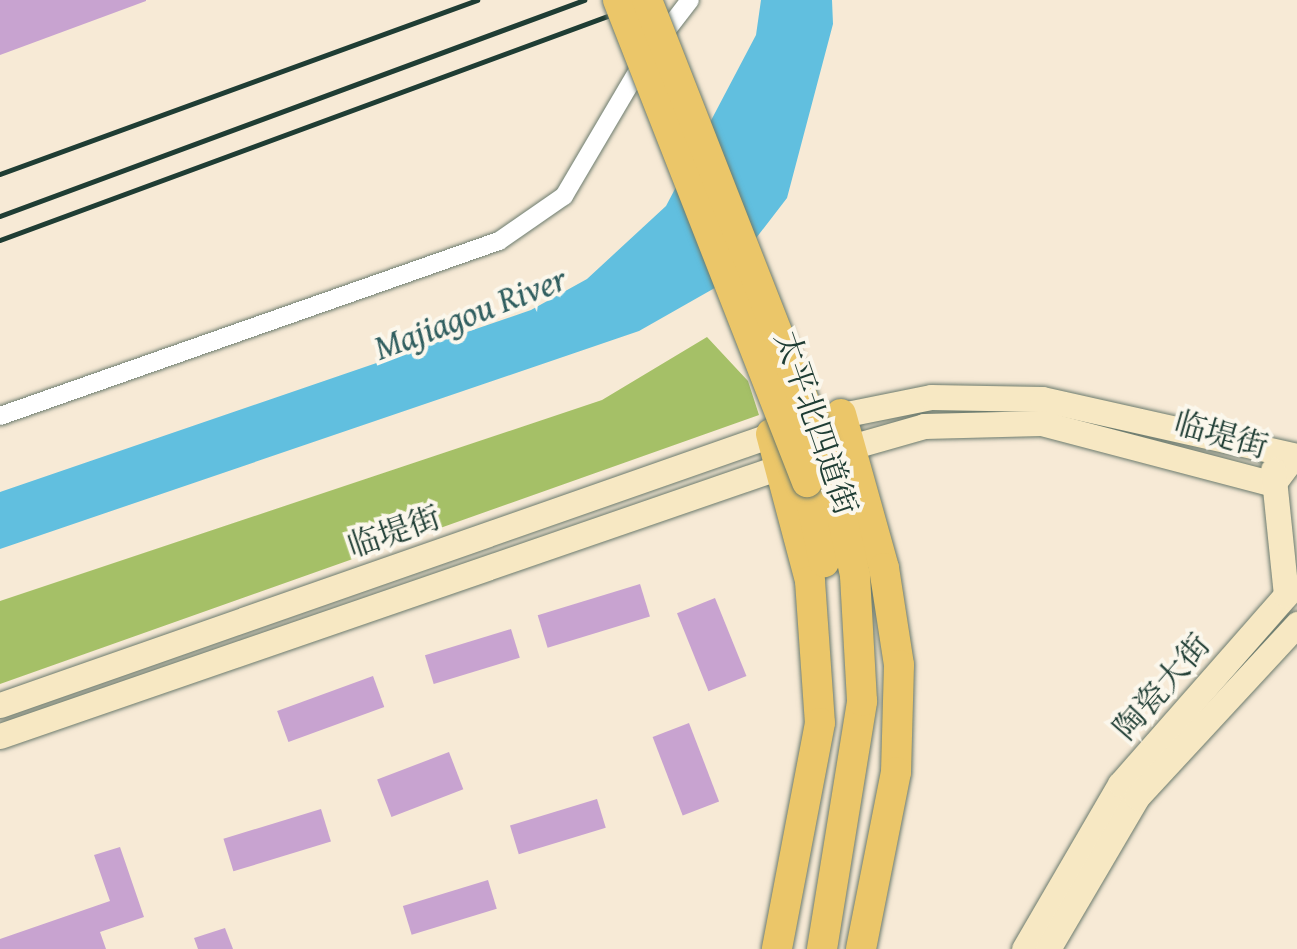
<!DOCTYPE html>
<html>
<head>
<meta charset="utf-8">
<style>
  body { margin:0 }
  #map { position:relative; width:1297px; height:949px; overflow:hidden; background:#f7ead6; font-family:"Gentium Book Plus","Noto Serif SC",serif }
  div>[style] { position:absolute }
  .green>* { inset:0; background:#a5c067 }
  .water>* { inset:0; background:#61bfdf }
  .building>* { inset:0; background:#c8a3d0; transform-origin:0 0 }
  .roads { filter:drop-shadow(0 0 2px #6b7a6d) drop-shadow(0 0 2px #6b7a6d) }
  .street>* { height:18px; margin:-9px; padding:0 9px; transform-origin:9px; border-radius:9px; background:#fff }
  .secondary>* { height:25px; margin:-12.5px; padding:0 12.5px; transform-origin:12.5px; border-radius:12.5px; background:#f7e8c3 }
  .primary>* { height:30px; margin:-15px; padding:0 15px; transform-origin:15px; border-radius:15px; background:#ebc669 }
  .rail>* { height:5px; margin:-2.5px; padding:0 2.5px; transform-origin:2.5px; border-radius:2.5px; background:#1f3d34 }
  .bridges { filter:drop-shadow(0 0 2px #6b7a6d) drop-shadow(0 0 2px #6b7a6d) }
  .primary-bridge>* { height:30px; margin:-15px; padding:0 15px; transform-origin:15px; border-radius:15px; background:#ebc669 }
  span { translate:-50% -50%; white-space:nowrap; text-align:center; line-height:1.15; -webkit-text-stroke:8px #fbf7ec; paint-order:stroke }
  .street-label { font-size:32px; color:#1f3d34 }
  .water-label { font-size:35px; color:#305e5f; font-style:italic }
</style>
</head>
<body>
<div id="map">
  <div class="green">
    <div style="clip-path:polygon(707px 337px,748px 381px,759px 415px,0 684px,0 601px,602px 400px)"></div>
  </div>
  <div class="water">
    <div style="clip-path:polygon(761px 0,832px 0,833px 24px,787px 198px,720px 285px,639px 331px,0 549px,0 492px,531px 310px,587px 279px,666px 206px,756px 35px)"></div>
  </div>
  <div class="building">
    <div style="clip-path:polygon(0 0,146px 0,146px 1px,0 55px)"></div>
    <div style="left:640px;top:584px;width:34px;height:107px;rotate:73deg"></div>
    <div style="left:715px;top:598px;width:84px;height:41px;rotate:68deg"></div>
    <div style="left:511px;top:629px;width:30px;height:90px;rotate:73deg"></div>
    <div style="left:373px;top:676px;width:33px;height:102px;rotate:70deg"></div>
    <div style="left:689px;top:723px;width:84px;height:39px;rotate:69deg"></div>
    <div style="left:449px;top:752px;width:40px;height:77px;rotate:69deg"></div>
    <div style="left:597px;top:799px;width:30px;height:91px;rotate:73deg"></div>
    <div style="left:321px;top:809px;width:34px;height:102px;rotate:73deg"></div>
    <div style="clip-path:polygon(120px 847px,144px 917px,100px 932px,106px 949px,0 949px,0 939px,110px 901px,94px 855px)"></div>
    <div style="left:488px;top:880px;width:30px;height:89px;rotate:73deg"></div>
    <div style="clip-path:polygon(225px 928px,233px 949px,198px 949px,194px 938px)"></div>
  </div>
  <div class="roads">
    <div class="street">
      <div style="left:660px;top:39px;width:49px;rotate:-52.4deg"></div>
      <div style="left:0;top:416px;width:529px;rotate:-19.33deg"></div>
      <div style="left:499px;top:241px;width:79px;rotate:-34.7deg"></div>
      <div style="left:564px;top:196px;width:158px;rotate:-59.5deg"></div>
    </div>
    <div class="secondary">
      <div style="left:827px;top:418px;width:106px;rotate:-11.4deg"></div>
      <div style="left:931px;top:397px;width:111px;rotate:1deg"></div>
      <div style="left:1042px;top:399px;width:261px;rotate:12.6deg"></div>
      <div style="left:833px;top:452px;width:95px;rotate:-15.9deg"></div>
      <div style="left:924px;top:426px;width:117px;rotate:-1.5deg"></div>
      <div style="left:1041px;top:423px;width:240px;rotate:14.7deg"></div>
      <div style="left:1273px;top:484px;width:34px;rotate:-53deg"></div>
      <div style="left:0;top:705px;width:835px;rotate:-19.3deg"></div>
      <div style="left:0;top:736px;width:840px;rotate:-19.04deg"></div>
      <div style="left:1024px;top:949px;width:191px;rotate:-59.8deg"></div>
      <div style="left:1120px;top:784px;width:252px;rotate:-48.7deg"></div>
      <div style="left:1286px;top:595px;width:126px;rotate:-95.9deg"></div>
      <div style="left:1048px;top:949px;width:176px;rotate:-59.6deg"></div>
      <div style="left:1137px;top:797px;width:236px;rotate:-47.2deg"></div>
    </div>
    <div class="primary">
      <div style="left:841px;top:414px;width:160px;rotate:74.4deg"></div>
      <div style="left:884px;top:568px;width:98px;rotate:81.2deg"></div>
      <div style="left:899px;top:665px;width:107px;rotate:91.6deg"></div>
      <div style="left:896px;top:772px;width:180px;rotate:101.2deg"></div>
      <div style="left:771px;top:434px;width:152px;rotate:75.1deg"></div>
      <div style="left:810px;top:581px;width:142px;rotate:86deg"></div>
      <div style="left:820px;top:723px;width:230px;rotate:100.8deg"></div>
      <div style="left:807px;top:482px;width:82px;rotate:78deg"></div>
      <div style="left:822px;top:949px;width:251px;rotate:-80.8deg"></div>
      <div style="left:862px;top:701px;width:126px;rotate:-93.2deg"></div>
      <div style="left:855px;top:575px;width:106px;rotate:-102.6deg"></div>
    </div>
  </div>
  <div class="rail">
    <div style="left:0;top:174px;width:508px;rotate:-20.04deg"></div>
    <div style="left:0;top:216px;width:623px;rotate:-20.3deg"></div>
    <div style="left:0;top:240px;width:694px;rotate:-20.24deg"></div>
  </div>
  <div class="bridges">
    <div class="primary-bridge">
      <div style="left:618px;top:0;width:518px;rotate:68.59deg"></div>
      <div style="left:647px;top:0;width:507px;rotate:68.6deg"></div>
    </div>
  </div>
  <div class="street-label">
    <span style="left:816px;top:423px;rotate:71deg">太平北四道街</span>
    <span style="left:1221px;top:435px;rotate:16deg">临堤街</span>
    <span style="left:394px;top:532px;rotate:-19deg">临堤街</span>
    <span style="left:1162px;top:687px;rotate:-49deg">陶瓷大街</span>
  </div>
  <div class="water-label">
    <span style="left:470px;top:313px;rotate:-21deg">Majiagou River</span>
  </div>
</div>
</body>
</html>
